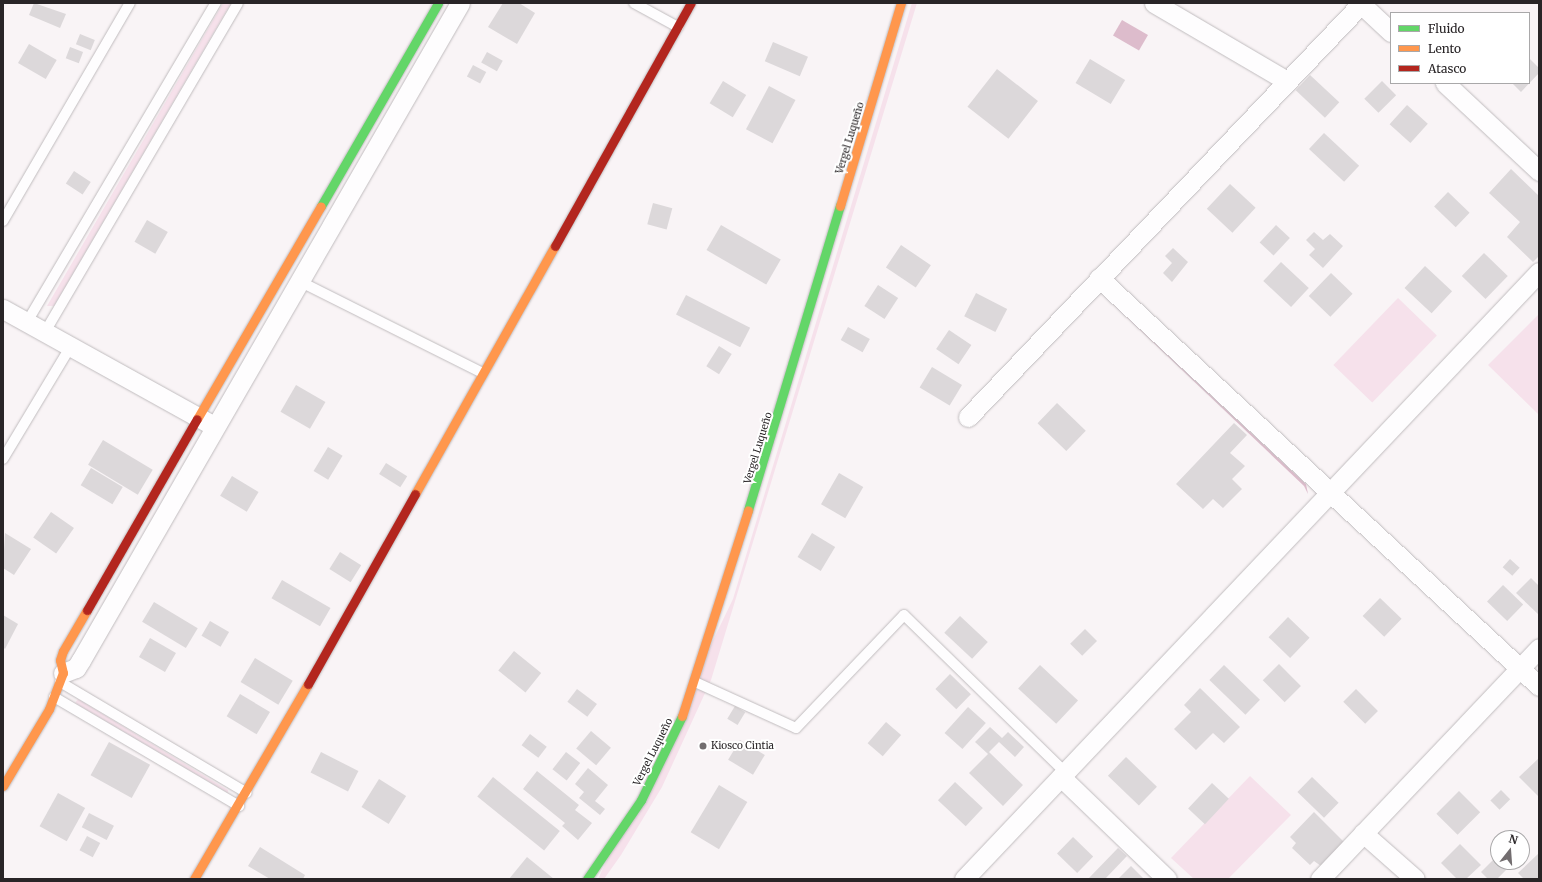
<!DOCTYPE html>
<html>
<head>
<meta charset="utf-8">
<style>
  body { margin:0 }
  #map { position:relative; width:1542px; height:882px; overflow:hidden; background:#f9f4f6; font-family:Merriweather,serif }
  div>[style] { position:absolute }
  .green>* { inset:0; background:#f6e1eb; transform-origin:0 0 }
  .water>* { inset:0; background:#ddbccc; transform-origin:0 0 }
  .building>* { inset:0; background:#dcd8da; transform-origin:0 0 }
  .roads { filter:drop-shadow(0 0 1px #c0bcbe) drop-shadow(0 0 1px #c0bcbe) }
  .lane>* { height:10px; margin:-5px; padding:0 5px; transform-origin:5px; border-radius:5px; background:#fefdfe }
  .street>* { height:19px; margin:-9.5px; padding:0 9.5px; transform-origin:9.5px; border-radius:9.5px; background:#fefdfe }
  .fast>* { height:9px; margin:-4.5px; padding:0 4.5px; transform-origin:4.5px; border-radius:4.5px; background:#63d668 }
  .slow>* { height:9px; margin:-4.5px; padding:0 4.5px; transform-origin:4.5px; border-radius:4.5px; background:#ff974d }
  .jam>* { height:9px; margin:-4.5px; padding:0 4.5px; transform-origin:4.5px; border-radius:4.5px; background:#b3261e }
  .dots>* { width:11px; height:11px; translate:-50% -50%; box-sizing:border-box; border:2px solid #fff; border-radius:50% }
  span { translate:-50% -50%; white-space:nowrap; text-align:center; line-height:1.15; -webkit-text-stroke:4px #fff; paint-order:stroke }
  .street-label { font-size:10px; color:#292527 }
  .poi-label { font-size:10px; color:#292527 }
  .left { translate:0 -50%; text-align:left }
  .frame { position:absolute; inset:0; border:4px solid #292527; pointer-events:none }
  .legend { position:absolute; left:1390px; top:12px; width:140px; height:72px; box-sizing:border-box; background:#fff; border:1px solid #a9a8a9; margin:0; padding:5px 7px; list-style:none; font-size:12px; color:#292527 }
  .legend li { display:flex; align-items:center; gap:8px; height:20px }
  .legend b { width:20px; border:1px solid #a9a8a9 }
  .north { position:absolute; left:1490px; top:830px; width:40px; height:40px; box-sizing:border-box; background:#fff; border:1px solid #a9a8a9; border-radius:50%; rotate:17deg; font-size:11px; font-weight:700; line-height:16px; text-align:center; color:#292527 }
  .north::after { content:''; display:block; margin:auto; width:14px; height:18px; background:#726d6f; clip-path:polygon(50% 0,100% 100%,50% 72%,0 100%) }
</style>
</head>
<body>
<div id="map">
  <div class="green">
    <div style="clip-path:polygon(223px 3px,231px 3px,54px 306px,47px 306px)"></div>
    <div style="clip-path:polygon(912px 3px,917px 3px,711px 680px,662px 787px,621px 855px,604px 879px,598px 879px,733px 599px)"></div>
    <div style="left:1398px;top:298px;width:54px;height:93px;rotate:44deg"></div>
    <div style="clip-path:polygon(1539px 314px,1539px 415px,1488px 365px)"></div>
    <div style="clip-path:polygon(78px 699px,228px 790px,228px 793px,75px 703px)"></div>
    <div style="clip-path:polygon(1250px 776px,1291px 815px,1228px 879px,1194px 879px,1171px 858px)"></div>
  </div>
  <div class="water">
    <div style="left:1122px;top:20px;width:30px;height:18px;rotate:30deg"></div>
    <div style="clip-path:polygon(1101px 293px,1306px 484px,1308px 494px,1304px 486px)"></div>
  </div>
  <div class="building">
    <div style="clip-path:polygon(34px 3px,66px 14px,60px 28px,29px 15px)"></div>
    <div style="clip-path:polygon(503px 3px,519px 3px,535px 13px,517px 44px,488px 27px)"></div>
    <div style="left:80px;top:34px;width:16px;height:11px;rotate:22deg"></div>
    <div style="left:773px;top:42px;width:38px;height:21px;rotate:23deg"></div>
    <div style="left:29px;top:44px;width:32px;height:22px;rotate:30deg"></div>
    <div style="left:70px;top:47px;width:14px;height:12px;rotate:21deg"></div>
    <div style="left:487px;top:52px;width:18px;height:12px;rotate:29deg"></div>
    <div style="clip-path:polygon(1529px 58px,1539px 68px,1539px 73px,1521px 92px,1512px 83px,1529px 83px)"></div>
    <div style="left:1090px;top:59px;width:41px;height:28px;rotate:31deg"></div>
    <div style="left:473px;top:65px;width:15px;height:13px;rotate:28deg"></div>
    <div style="left:997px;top:69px;width:52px;height:48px;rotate:38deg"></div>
    <div style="left:1310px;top:75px;width:40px;height:21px;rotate:43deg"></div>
    <div style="left:723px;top:81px;width:27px;height:26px;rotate:31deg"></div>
    <div style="left:1382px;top:81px;width:20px;height:25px;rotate:45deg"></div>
    <div style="left:769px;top:86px;width:30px;height:49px;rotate:28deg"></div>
    <div style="left:1407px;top:105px;width:28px;height:26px;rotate:42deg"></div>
    <div style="left:1324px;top:133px;width:48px;height:22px;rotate:43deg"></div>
    <div style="clip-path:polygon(1511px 169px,1539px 196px,1539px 256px,1533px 262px,1507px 237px,1520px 222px,1489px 193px)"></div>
    <div style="left:74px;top:171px;width:20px;height:15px;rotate:33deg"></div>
    <div style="left:1230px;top:184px;width:35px;height:34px;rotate:43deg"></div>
    <div style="left:1448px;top:192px;width:30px;height:20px;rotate:44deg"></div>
    <div style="left:653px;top:203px;width:20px;height:22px;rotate:15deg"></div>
    <div style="left:147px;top:220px;width:24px;height:25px;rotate:30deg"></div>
    <div style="left:721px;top:225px;width:69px;height:29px;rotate:30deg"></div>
    <div style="left:1276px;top:225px;width:19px;height:24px;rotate:43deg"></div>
    <div style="clip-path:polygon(1314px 232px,1323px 240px,1330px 234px,1343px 246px,1323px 268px,1309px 255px,1315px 249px,1306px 240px)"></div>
    <div style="left:901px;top:245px;width:36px;height:27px;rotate:34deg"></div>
    <div style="clip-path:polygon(1173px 248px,1188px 262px,1172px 282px,1163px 273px,1172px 263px,1165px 256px)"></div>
    <div style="left:1484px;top:253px;width:33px;height:32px;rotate:44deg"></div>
    <div style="left:1281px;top:262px;width:38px;height:26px;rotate:43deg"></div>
    <div style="left:1425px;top:266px;width:37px;height:30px;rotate:43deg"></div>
    <div style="left:1331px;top:273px;width:30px;height:32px;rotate:44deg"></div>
    <div style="left:878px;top:285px;width:24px;height:25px;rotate:33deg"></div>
    <div style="left:976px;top:293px;width:35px;height:26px;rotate:27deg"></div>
    <div style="left:686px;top:295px;width:72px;height:22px;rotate:27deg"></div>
    <div style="left:848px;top:327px;width:25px;height:15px;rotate:29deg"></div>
    <div style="left:949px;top:330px;width:27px;height:23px;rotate:34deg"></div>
    <div style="left:719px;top:346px;width:15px;height:24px;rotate:32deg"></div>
    <div style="left:932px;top:367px;width:35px;height:24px;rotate:31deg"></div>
    <div style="left:296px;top:385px;width:34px;height:31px;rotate:30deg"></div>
    <div style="left:1057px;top:403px;width:40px;height:28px;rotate:44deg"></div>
    <div style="clip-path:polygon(1234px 423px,1247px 435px,1230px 453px,1245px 466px,1232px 479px,1242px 489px,1223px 508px,1213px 499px,1203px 509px,1176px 484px)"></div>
    <div style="left:103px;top:440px;width:58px;height:29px;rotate:31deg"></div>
    <div style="left:328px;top:447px;width:17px;height:28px;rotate:31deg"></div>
    <div style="left:386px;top:463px;width:25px;height:13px;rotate:32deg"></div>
    <div style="left:91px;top:468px;width:37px;height:20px;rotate:31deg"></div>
    <div style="left:839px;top:473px;width:28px;height:36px;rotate:30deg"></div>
    <div style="left:232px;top:476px;width:31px;height:23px;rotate:31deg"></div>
    <div style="left:51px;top:512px;width:28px;height:31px;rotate:35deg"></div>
    <div style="clip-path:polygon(5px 533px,31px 549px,14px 575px,3px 568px)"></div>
    <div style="left:812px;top:533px;width:27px;height:28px;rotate:31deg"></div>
    <div style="left:340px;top:552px;width:25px;height:20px;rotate:32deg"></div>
    <div style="left:1510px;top:559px;width:13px;height:11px;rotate:42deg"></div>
    <div style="clip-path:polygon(1531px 578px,1539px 586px,1539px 615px,1516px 593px)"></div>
    <div style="left:282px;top:580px;width:56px;height:21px;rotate:30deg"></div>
    <div style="left:1503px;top:585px;width:28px;height:23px;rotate:44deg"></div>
    <div style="left:1380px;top:598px;width:30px;height:25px;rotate:44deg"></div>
    <div style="left:154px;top:602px;width:51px;height:23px;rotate:31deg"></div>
    <div style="clip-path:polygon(3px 615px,18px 624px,5px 649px,3px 647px)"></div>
    <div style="left:960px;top:616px;width:38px;height:23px;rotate:43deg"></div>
    <div style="left:1288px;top:617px;width:30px;height:28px;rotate:44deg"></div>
    <div style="left:210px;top:621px;width:22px;height:17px;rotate:30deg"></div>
    <div style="left:1085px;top:629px;width:17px;height:21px;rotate:45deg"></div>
    <div style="left:150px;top:638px;width:30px;height:22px;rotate:30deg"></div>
    <div style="left:514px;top:651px;width:35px;height:25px;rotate:39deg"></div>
    <div style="left:255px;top:658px;width:44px;height:28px;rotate:31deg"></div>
    <div style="left:1279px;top:664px;width:31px;height:23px;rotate:45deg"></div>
    <div style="left:1040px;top:665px;width:52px;height:32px;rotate:43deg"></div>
    <div style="left:1224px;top:665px;width:50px;height:21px;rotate:44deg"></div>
    <div style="left:950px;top:674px;width:29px;height:21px;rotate:44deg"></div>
    <div style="clip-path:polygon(1200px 688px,1240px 727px,1224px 743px,1213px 733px,1196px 750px,1174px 729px,1191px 712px,1184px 705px)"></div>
    <div style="left:577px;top:689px;width:25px;height:16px;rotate:37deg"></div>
    <div style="left:1356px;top:689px;width:31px;height:18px;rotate:45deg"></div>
    <div style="left:240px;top:694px;width:35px;height:26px;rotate:31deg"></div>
    <div style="left:735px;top:706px;width:12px;height:15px;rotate:31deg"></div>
    <div style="left:968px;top:707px;width:24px;height:35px;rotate:42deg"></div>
    <div style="left:886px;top:722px;width:20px;height:28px;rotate:41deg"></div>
    <div style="clip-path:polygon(990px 727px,1002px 738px,1008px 732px,1024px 747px,1015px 757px,999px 742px,989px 752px,1023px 785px,1003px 806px,969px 773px,988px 754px,975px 742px)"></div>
    <div style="left:591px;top:731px;width:26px;height:23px;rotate:40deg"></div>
    <div style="left:530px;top:734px;width:21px;height:14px;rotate:37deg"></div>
    <div style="left:740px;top:740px;width:29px;height:23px;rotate:31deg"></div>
    <div style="left:109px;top:742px;width:47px;height:38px;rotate:29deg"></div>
    <div style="left:321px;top:752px;width:42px;height:23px;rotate:27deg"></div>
    <div style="left:566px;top:752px;width:18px;height:22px;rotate:38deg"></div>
    <div style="left:1126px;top:757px;width:43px;height:26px;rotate:44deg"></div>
    <div style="clip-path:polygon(1539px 758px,1539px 797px,1519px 777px)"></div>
    <div style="clip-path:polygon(588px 768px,608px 785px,595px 801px,605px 809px,600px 815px,579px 798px,584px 792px,575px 784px)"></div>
    <div style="clip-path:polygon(537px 771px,579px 805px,575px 810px,592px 823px,578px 840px,562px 826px,565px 823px,523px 789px)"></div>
    <div style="left:493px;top:777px;width:86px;height:25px;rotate:39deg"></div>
    <div style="left:1312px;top:777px;width:37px;height:21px;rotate:44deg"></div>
    <div style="left:379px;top:779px;width:32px;height:33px;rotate:32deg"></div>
    <div style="left:955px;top:782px;width:38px;height:25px;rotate:43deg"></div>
    <div style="left:1212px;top:783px;width:23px;height:35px;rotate:43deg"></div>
    <div style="left:719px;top:785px;width:33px;height:55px;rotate:31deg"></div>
    <div style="left:1501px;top:790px;width:13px;height:15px;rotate:45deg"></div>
    <div style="left:1459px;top:791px;width:30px;height:32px;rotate:45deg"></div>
    <div style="left:58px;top:793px;width:31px;height:38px;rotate:29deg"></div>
    <div style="clip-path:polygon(1314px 812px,1344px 842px,1321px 866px,1314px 861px,1310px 865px,1292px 848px,1296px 843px,1290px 837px)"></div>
    <div style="left:89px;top:813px;width:28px;height:16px;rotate:27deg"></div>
    <div style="left:87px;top:836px;width:15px;height:16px;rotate:28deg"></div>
    <div style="left:1073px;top:837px;width:28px;height:23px;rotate:44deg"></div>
    <div style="clip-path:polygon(1460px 844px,1481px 865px,1466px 879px,1457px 879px,1441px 863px)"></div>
    <div style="clip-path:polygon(260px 847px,305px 875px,303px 879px,270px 879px,248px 866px)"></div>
    <div style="clip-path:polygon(1118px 848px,1127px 856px,1105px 879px,1088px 879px)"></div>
    <div style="clip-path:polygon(1539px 853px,1539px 879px,1524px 879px,1518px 873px)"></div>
    <div style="clip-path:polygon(1498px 855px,1498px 862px,1512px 864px,1497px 879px,1488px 879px,1481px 872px)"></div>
    <div style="clip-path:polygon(527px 857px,554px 879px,509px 879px)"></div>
    <div style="clip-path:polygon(1131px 866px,1144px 879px,1118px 879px)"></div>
  </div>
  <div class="roads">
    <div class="lane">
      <div style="left:634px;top:3px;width:50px;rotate:28.6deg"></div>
      <div style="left:3px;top:221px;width:252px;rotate:-59.8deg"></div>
      <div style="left:297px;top:280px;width:206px;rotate:26.6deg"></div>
      <div style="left:27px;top:322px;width:371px;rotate:-59.4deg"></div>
      <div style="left:45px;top:332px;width:381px;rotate:-59.6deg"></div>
      <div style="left:3px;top:459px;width:132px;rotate:-59deg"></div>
      <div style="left:60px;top:682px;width:217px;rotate:30.7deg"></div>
      <div style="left:695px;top:682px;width:111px;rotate:24.5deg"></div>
      <div style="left:796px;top:728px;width:156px;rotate:-46.3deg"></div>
      <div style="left:904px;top:615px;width:225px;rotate:44.3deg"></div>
      <div style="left:54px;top:697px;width:215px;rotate:30.5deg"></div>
    </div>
    <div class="street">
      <div style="left:1154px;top:3px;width:152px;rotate:30.4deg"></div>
      <div style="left:1361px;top:4px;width:41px;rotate:43deg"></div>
      <div style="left:1445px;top:83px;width:129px;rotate:43.1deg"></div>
      <div style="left:1099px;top:278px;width:600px;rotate:42.84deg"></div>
      <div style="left:3px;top:309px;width:239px;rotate:29deg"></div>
      <div style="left:968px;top:417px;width:572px;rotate:-46.42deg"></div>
      <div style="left:63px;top:673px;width:14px;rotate:-21deg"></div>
      <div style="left:76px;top:668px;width:9px;rotate:-58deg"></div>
      <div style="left:81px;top:660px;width:758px;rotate:-60.02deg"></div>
      <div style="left:1061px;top:777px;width:147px;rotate:43.9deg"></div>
      <div style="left:1363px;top:833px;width:69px;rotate:41.5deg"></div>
      <div style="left:964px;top:879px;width:836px;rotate:-46.55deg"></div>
      <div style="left:1320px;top:879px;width:318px;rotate:-46.5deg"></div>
    </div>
    <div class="fast">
      <div style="left:321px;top:206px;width:234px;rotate:-60deg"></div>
      <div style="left:748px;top:510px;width:318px;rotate:-73.2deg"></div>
      <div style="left:587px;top:879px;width:96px;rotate:-55.6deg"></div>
      <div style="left:641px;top:800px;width:93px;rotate:-64deg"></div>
    </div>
    <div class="slow">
      <div style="left:840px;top:206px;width:212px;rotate:-73.3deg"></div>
      <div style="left:197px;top:419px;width:246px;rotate:-59.8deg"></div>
      <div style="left:415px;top:494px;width:285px;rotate:-60.6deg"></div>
      <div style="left:682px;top:716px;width:216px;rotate:-72.2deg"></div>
      <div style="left:3px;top:786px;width:90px;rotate:-59.1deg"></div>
      <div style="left:49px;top:709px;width:39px;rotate:-69deg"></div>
      <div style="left:63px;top:673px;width:13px;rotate:-103deg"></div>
      <div style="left:60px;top:660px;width:9px;rotate:-72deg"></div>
      <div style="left:63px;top:651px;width:48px;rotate:-59.7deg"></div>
      <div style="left:194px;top:879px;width:226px;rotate:-59.7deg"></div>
    </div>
    <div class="jam">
      <div style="left:555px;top:246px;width:278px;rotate:-60.8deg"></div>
      <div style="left:87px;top:610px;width:220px;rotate:-60.1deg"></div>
      <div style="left:308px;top:684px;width:218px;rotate:-60.6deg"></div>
    </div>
  </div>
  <div class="dots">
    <div style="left:703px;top:746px;background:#726d6f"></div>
  </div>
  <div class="street-label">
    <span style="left:850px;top:138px;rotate:-73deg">Vergel Luqueño</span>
    <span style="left:758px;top:448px;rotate:-73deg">Vergel Luqueño</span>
    <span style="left:653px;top:752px;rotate:-63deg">Vergel Luqueño</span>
  </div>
  <div class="poi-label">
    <span class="left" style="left:711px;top:746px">Kiosco Cintia</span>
  </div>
  <div class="frame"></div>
  <ul class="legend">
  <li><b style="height:5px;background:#63d668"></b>Fluido</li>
  <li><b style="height:5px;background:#ff974d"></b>Lento</li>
  <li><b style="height:5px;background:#b3261e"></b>Atasco</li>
  </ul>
  <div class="north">N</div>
</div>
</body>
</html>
